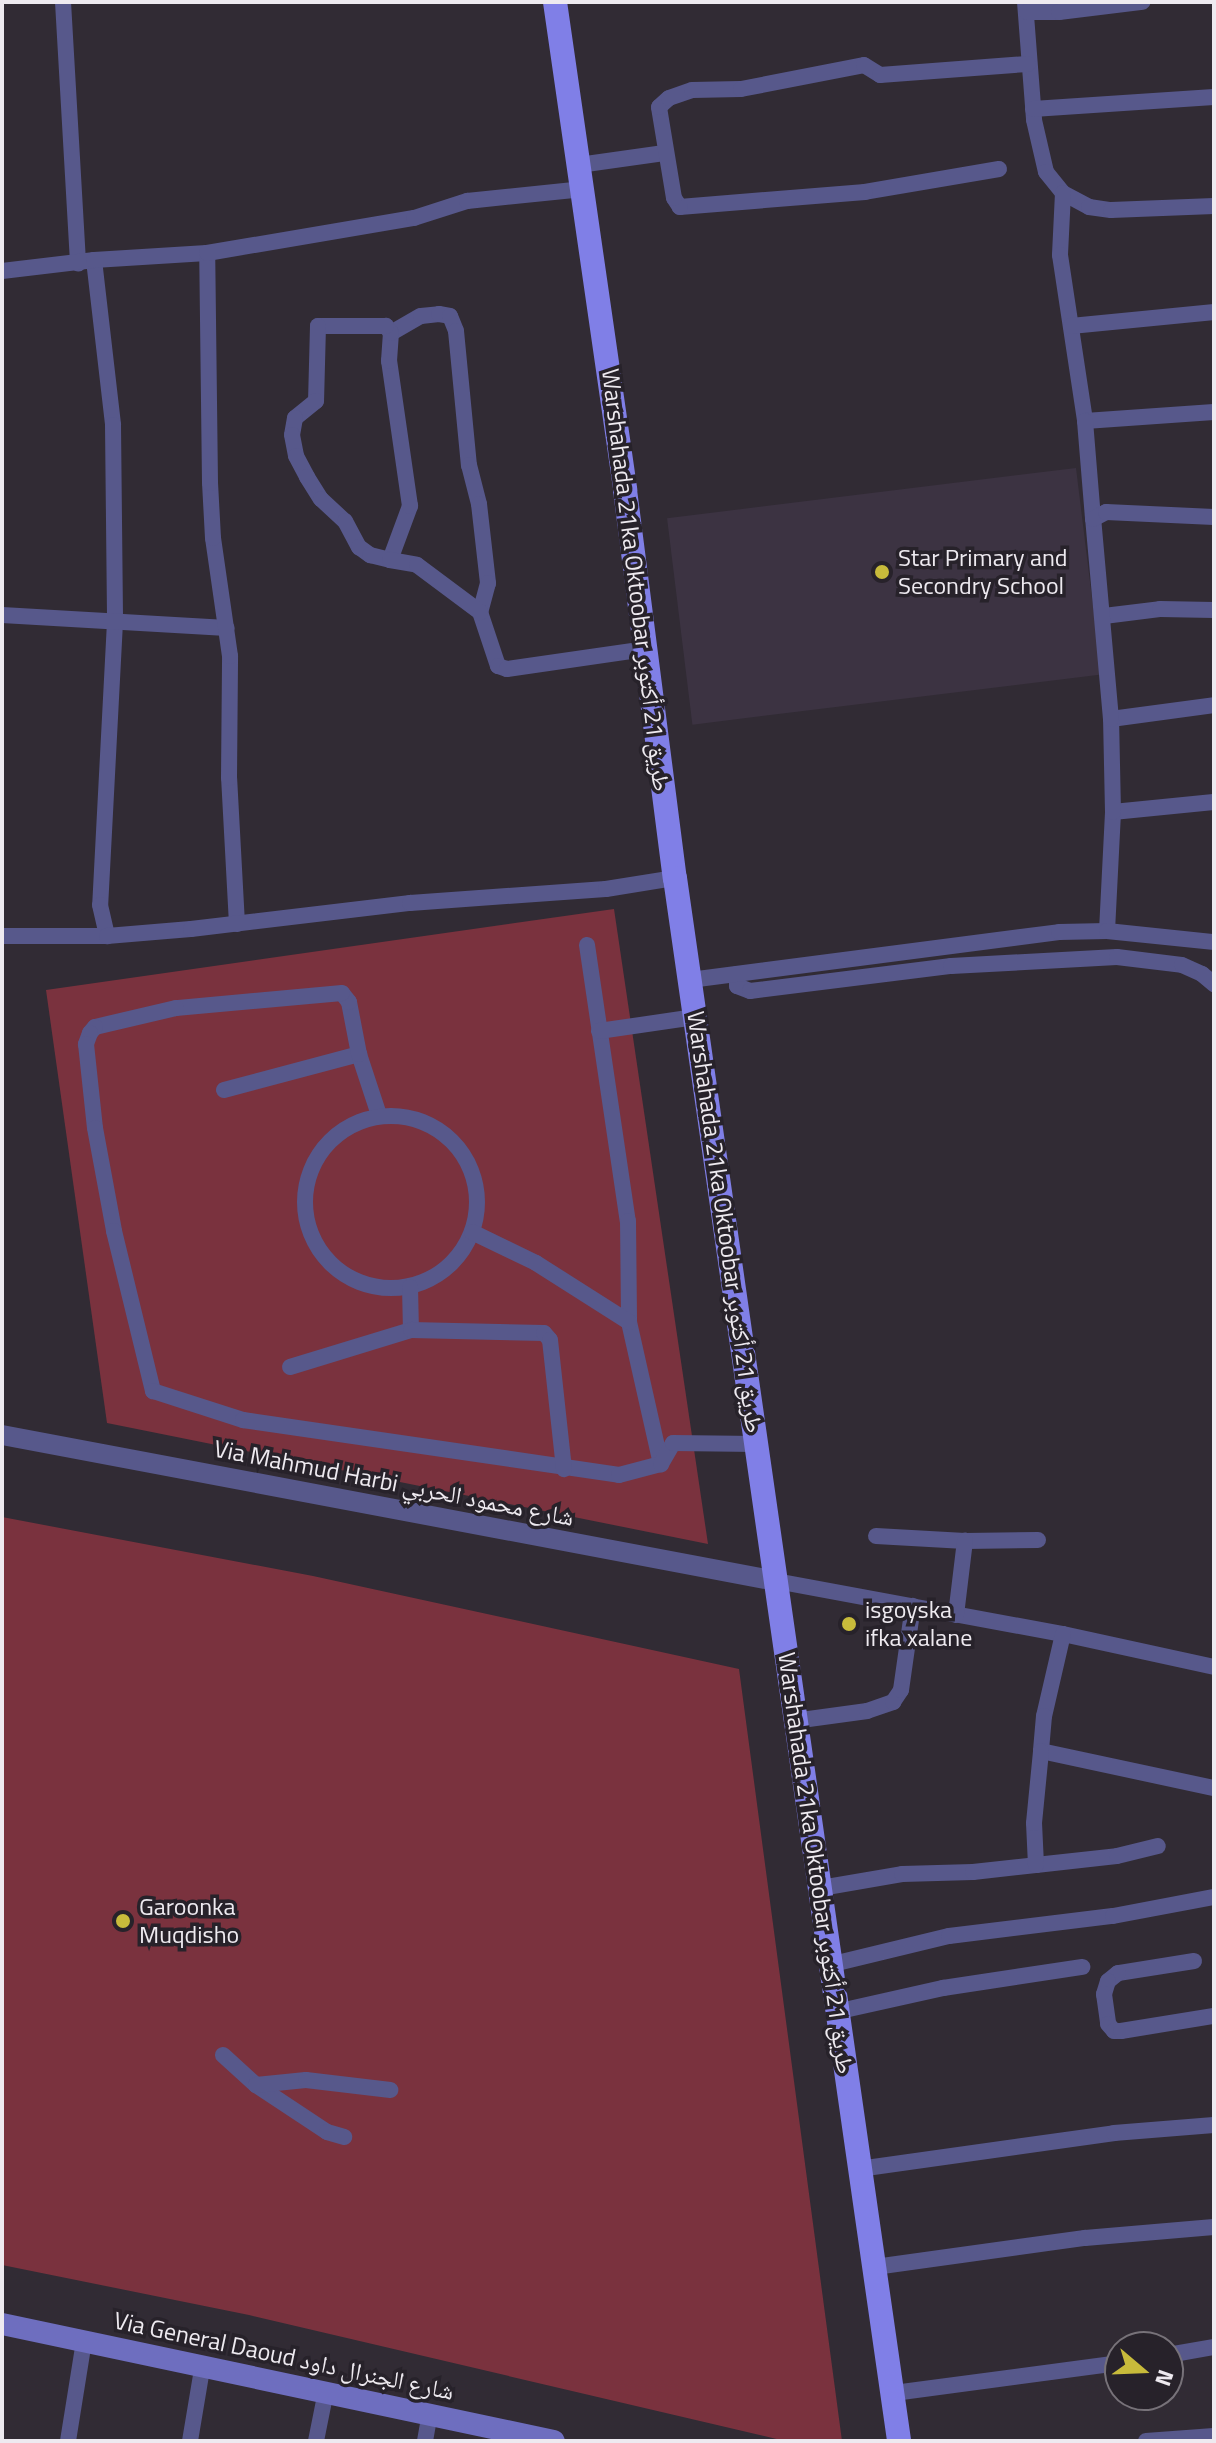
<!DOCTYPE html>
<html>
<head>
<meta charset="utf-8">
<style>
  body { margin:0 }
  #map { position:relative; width:1216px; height:2443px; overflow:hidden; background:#312b34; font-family:"Titillium Web","Noto Naskh Arabic",sans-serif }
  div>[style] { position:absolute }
  .built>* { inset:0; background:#3c3342; transform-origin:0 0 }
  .green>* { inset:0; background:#7a323e }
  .minor>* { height:16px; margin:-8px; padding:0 8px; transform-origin:8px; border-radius:8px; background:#57588b }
  .minor>.ring { margin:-8px; padding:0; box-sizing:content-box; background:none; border:16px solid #57588b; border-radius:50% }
  .tertiary>* { height:20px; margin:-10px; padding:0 10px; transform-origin:10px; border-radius:10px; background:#57588b }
  .secondary>* { height:22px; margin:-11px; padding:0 11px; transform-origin:11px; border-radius:11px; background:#6e6ebf }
  .primary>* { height:24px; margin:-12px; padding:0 12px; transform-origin:12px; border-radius:12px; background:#807fe7 }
  .dots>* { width:22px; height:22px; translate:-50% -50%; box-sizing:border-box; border:4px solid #27222a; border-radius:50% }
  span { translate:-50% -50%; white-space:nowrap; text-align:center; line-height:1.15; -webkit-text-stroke:7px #27222a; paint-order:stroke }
  .poi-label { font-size:24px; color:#eeeaf0 }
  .left { translate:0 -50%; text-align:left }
  .street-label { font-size:24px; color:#eeeaf0 }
  .frame { position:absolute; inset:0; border:4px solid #eeeaf0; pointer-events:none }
  .north { position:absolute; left:1104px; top:2331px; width:80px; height:80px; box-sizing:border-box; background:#27222a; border:2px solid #777279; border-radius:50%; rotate:109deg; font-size:22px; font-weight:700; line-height:32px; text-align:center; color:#eeeaf0 }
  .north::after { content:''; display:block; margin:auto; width:28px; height:36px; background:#c8bb3b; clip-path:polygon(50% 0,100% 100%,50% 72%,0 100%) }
</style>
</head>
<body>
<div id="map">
  <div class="built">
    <div style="left:1076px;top:468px;width:208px;height:412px;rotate:83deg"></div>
  </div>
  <div class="green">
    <div style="clip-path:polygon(614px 909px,708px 1544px,107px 1423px,46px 990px)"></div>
    <div style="clip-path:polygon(2px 1517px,313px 1576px,739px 1669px,842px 2441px,785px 2441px,249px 2315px,2px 2265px)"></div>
  </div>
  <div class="minor">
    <div style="left:63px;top:2px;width:262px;rotate:86.7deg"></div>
    <div style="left:1025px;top:2px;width:118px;rotate:85.6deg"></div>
    <div style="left:1034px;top:120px;width:53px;rotate:77deg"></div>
    <div style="left:1046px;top:172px;width:27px;rotate:51deg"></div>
    <div style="left:1063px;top:193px;width:30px;rotate:28deg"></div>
    <div style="left:1089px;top:207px;width:22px;rotate:8deg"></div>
    <div style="left:1111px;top:210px;width:103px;rotate:-2.2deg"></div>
    <div style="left:1027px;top:12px;width:32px"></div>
    <div style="left:1059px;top:12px;width:84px;rotate:-6.9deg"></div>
    <div style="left:1033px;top:109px;width:181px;rotate:-3.8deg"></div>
    <div style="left:579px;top:165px;width:86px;rotate:-8deg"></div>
    <div style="left:999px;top:169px;width:136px;rotate:170.3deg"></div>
    <div style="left:865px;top:192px;width:186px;rotate:175.4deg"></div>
    <div style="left:680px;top:207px;width:11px;rotate:-124deg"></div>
    <div style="left:674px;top:198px;width:92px;rotate:-99.4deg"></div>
    <div style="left:659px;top:107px;width:13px;rotate:-42deg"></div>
    <div style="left:669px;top:98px;width:24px;rotate:-19deg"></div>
    <div style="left:692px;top:90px;width:49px;rotate:-1.2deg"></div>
    <div style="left:741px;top:89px;width:125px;rotate:-11deg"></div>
    <div style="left:864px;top:65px;width:19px;rotate:32deg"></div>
    <div style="left:880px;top:75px;width:148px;rotate:-4.3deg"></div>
    <div style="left:1063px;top:193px;width:62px;rotate:92.8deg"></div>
    <div style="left:1060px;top:255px;width:168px;rotate:81.4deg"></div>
    <div style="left:1085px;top:421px;width:129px;rotate:-4deg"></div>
    <div style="left:94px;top:260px;width:166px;rotate:83.4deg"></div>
    <div style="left:113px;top:425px;width:197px;rotate:89.4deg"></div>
    <div style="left:115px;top:622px;width:283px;rotate:93deg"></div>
    <div style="left:100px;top:905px;width:32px;rotate:77deg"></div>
    <div style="left:2px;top:271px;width:93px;rotate:-6.8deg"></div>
    <div style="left:94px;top:260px;width:113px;rotate:-3.5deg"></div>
    <div style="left:1071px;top:326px;width:144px;rotate:-5.6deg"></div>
    <div style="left:391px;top:333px;width:34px;rotate:-30deg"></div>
    <div style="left:421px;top:316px;width:18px;rotate:-6deg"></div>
    <div style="left:439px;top:314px;width:11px;rotate:10deg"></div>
    <div style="left:450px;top:316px;width:16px;rotate:68deg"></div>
    <div style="left:456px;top:331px;width:135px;rotate:84.5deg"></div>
    <div style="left:469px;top:465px;width:40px;rotate:75.6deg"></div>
    <div style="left:479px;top:504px;width:80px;rotate:83.5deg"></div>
    <div style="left:488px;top:583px;width:30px;rotate:105deg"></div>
    <div style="left:480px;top:612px;width:57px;rotate:71.6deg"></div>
    <div style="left:498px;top:666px;width:9px;rotate:18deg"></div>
    <div style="left:507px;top:669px;width:139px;rotate:-8.2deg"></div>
    <div style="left:1085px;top:421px;width:98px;rotate:85.3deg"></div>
    <div style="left:390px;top:560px;width:58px;rotate:-69.7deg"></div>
    <div style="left:410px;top:506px;width:147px;rotate:-98.2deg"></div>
    <div style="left:389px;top:361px;width:28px;rotate:-86deg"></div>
    <div style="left:391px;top:333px;width:9px;rotate:-126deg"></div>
    <div style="left:386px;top:326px;width:68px;rotate:180deg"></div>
    <div style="left:318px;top:326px;width:75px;rotate:91.5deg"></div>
    <div style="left:316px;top:401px;width:27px;rotate:141deg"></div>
    <div style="left:295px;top:418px;width:17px;rotate:100deg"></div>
    <div style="left:292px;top:435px;width:21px;rotate:79deg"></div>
    <div style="left:296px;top:456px;width:24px;rotate:62deg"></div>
    <div style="left:307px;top:477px;width:26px;rotate:58deg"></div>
    <div style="left:321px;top:499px;width:33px;rotate:43deg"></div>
    <div style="left:345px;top:521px;width:30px;rotate:62deg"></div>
    <div style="left:359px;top:547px;width:14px;rotate:36deg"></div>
    <div style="left:370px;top:555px;width:21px;rotate:14deg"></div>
    <div style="left:390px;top:560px;width:27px;rotate:10deg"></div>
    <div style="left:417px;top:565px;width:79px;rotate:36.7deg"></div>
    <div style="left:2px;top:615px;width:225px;rotate:3.3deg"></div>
    <div style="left:1104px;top:616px;width:56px;rotate:-7.1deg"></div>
    <div style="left:1160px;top:609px;width:54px;rotate:1.1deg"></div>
    <div style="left:1111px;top:719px;width:104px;rotate:-7.7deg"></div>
    <div style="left:1113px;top:812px;width:101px;rotate:-5.7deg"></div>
    <div style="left:237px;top:924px;width:146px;rotate:-93.1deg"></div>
    <div style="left:229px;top:778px;width:122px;rotate:-89.5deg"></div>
    <div style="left:230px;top:656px;width:119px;rotate:-98.2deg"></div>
    <div style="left:213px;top:538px;width:55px;rotate:-93.1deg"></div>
    <div style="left:210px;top:483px;width:230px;rotate:-90.7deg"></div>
    <div style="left:207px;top:253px;width:210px;rotate:-9.6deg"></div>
    <div style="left:414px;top:218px;width:56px;rotate:-17.8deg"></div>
    <div style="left:467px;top:201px;width:117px;rotate:-5.9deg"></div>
    <div style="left:1107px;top:931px;width:119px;rotate:-87.1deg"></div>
    <div style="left:1113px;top:812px;width:93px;rotate:-91.2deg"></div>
    <div style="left:1111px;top:719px;width:201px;rotate:-95.1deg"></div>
    <div style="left:1093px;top:519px;width:15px;rotate:-28deg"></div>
    <div style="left:1106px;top:512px;width:108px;rotate:2.7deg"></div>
    <div style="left:2px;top:936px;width:105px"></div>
    <div style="left:107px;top:936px;width:84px;rotate:-4.8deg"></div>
    <div style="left:191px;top:929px;width:221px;rotate:-6.8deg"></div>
    <div style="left:410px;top:903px;width:196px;rotate:-4.1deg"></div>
    <div style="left:606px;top:889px;width:70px;rotate:-9.1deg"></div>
    <div style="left:587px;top:945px;width:279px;rotate:81.6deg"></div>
    <div style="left:628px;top:1221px;width:101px;rotate:89.4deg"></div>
    <div style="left:629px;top:1322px;width:146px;rotate:77.3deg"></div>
    <div style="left:737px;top:974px;width:12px;rotate:90deg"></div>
    <div style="left:737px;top:986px;width:14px;rotate:21deg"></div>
    <div style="left:750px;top:991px;width:203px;rotate:-7.1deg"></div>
    <div style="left:951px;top:966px;width:166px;rotate:-3.1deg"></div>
    <div style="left:1117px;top:957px;width:65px;rotate:7deg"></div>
    <div style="left:1182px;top:965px;width:22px;rotate:24deg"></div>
    <div style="left:1202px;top:974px;width:16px;rotate:40deg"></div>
    <div style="left:690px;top:980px;width:372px;rotate:-7.4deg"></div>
    <div style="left:1059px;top:932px;width:48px;rotate:-1.2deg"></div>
    <div style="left:1107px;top:931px;width:108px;rotate:5.9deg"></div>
    <div style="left:599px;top:1031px;width:97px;rotate:-8.3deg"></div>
    <div style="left:224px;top:1090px;width:140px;rotate:-14.9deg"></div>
    <div style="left:379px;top:1115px;width:64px;rotate:-108.2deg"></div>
    <div style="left:359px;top:1054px;width:53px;rotate:-100.9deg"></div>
    <div style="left:349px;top:1002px;width:11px;rotate:-128deg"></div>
    <div style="left:342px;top:993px;width:167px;rotate:174.8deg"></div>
    <div style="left:176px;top:1008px;width:83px;rotate:166.8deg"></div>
    <div style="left:95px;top:1027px;width:8px;rotate:130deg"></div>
    <div style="left:90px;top:1033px;width:12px;rotate:110deg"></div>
    <div style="left:86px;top:1044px;width:84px;rotate:83.9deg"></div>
    <div style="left:95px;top:1128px;width:105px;rotate:79.5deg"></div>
    <div style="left:114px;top:1231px;width:165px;rotate:76.3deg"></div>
    <div style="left:153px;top:1391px;width:95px;rotate:17.9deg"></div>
    <div style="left:243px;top:1420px;width:380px;rotate:8.3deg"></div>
    <div style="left:619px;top:1475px;width:43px;rotate:-14.7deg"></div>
    <div style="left:661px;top:1464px;width:24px;rotate:-60deg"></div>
    <div style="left:673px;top:1443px;width:84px;rotate:0.7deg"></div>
    <div class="ring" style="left:305px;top:1116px;width:156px;height:156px"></div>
    <div style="left:472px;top:1232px;width:71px;rotate:25.8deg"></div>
    <div style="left:536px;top:1263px;width:110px;rotate:32.4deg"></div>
    <div style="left:410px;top:1287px;width:43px;rotate:88.7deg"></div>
    <div style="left:290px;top:1367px;width:127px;rotate:-17deg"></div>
    <div style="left:411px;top:1330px;width:133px;rotate:1.3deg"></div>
    <div style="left:544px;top:1333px;width:9px;rotate:49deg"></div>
    <div style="left:550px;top:1340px;width:130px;rotate:83.8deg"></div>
    <div style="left:876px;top:1536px;width:89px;rotate:3.2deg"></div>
    <div style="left:965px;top:1541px;width:73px;rotate:-0.8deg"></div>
    <div style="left:776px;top:1581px;width:292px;rotate:10.5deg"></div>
    <div style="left:1063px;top:1634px;width:155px;rotate:12.3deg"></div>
    <div style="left:956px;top:1615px;width:75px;rotate:-83.1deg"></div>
    <div style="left:1063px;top:1634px;width:84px;rotate:103deg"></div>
    <div style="left:1044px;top:1716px;width:35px;rotate:95deg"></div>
    <div style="left:1041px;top:1751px;width:177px;rotate:12.1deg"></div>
    <div style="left:794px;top:1721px;width:74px;rotate:-7.8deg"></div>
    <div style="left:867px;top:1711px;width:28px;rotate:-19deg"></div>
    <div style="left:893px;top:1702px;width:14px;rotate:-56deg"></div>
    <div style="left:901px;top:1690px;width:85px;rotate:-81.9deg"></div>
    <div style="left:1036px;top:1865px;width:81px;rotate:-6.3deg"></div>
    <div style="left:1117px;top:1856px;width:42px;rotate:-13.7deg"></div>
    <div style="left:821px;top:1888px;width:82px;rotate:-9.8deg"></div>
    <div style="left:902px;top:1874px;width:71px;rotate:-1.6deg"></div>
    <div style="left:973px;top:1872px;width:63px;rotate:-6.3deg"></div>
    <div style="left:1036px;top:1865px;width:42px;rotate:-92.7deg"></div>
    <div style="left:1034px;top:1823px;width:72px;rotate:-84.4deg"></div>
    <div style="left:1194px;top:1961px;width:77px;rotate:171deg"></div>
    <div style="left:1118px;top:1973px;width:13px;rotate:141deg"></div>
    <div style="left:1108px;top:1981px;width:14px;rotate:107deg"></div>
    <div style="left:1104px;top:1994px;width:30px;rotate:82deg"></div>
    <div style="left:1108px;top:2024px;width:9px;rotate:49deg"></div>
    <div style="left:1114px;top:2031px;width:7px"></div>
    <div style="left:1121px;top:2031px;width:94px;rotate:-9.2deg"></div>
    <div style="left:833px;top:1964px;width:119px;rotate:-13.6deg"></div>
    <div style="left:949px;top:1936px;width:165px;rotate:-7deg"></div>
    <div style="left:1113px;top:1916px;width:103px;rotate:-10.7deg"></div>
    <div style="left:840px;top:2011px;width:106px;rotate:-12.6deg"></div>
    <div style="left:943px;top:1988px;width:141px;rotate:-8.6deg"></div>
    <div style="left:223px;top:2055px;width:45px;rotate:42.3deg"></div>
    <div style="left:256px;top:2085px;width:85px;rotate:33.5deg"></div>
    <div style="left:327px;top:2132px;width:18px;rotate:16deg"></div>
    <div style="left:256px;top:2085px;width:50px;rotate:-5.7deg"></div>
    <div style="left:306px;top:2080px;width:85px;rotate:6.8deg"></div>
    <div style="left:859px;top:2169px;width:258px;rotate:-8deg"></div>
    <div style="left:1114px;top:2133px;width:100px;rotate:-4.6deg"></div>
    <div style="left:875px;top:2267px;width:212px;rotate:-7.9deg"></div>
    <div style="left:1085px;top:2238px;width:129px;rotate:-4.9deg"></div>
    <div style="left:1168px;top:2355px;width:47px;rotate:-9.9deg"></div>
    <div style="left:894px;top:2393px;width:228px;rotate:-7.6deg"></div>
    <div style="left:68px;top:2441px;width:101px;rotate:-80.9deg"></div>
    <div style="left:190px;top:2441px;width:73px;rotate:-80.5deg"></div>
    <div style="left:316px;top:2441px;width:51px;rotate:-78.7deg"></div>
    <div style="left:425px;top:2441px;width:29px;rotate:-80deg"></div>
    <div style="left:1146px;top:2441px;width:68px;rotate:-4.2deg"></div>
  </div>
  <div class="tertiary">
    <div style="left:2px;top:1435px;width:788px;rotate:10.68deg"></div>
  </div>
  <div class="secondary">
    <div style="left:2px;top:2324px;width:564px;rotate:11.97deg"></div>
  </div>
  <div class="primary">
    <div style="left:555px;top:2px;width:493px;rotate:81.8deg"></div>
    <div style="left:625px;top:490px;width:391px;rotate:82.7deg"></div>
    <div style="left:675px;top:878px;width:1579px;rotate:81.84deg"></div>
  </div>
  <div class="dots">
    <div style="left:882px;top:572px;background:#c8bb3b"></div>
    <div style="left:849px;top:1624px;background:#c8bb3b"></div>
    <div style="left:123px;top:1921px;background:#c8bb3b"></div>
  </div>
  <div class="poi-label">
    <span class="left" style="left:898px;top:572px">Star Primary and<br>Secondry School</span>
    <span class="left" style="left:865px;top:1624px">isgoyska<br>ifka xalane</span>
    <span class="left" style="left:139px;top:1921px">Garoonka<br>Muqdisho</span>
  </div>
  <div class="street-label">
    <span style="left:636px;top:580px;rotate:83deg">Warshahada 21ka Oktoobar طريق 21 أكتوبر</span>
    <span style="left:725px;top:1222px;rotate:82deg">Warshahada 21ka Oktoobar طريق 21 أكتوبر</span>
    <span style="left:394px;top:1483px;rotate:11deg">Via Mahmud Harbi شارع محمود الحربي</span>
    <span style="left:816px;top:1863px;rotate:82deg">Warshahada 21ka Oktoobar طريق 21 أكتوبر</span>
    <span style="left:284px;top:2356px;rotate:12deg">Via General Daoud شارع الجنرال داود</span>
  </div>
  <div class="frame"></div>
  <div class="north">N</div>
</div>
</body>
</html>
